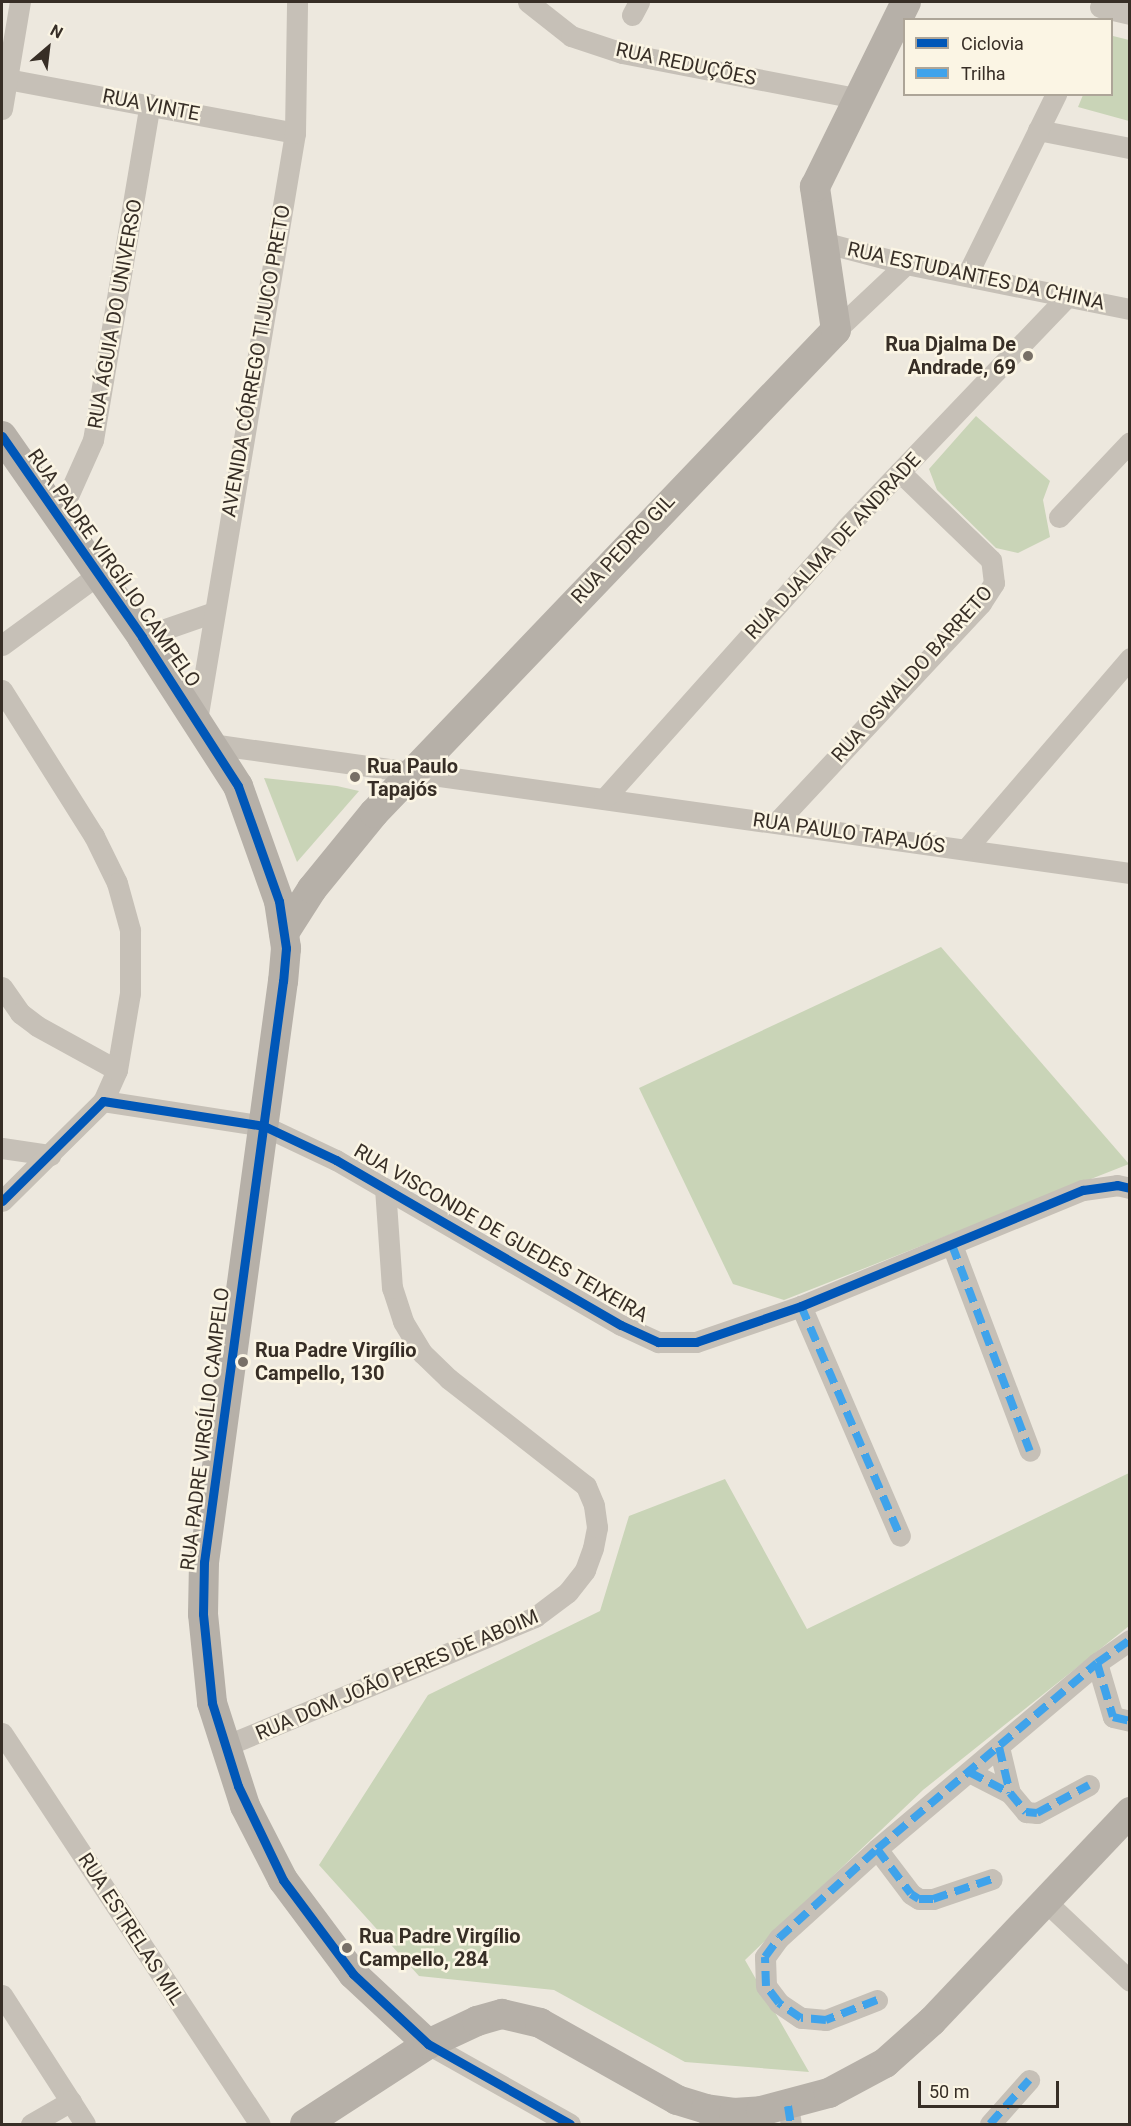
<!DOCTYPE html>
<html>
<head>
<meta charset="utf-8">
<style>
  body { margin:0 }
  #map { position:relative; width:1131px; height:2126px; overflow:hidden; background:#ede8de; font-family:Roboto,sans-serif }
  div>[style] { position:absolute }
  .green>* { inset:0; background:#c9d4b7 }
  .street>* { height:21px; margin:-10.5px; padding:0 10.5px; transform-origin:10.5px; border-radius:10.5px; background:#c6c0b7 }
  .secondary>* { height:30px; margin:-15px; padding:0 15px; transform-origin:15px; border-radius:15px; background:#b6b0a8 }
  .quiet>* { height:8px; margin-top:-4px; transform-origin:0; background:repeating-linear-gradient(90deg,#3fa3eb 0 15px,transparent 0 23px) }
  .cycleway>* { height:9px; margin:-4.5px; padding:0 4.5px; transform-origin:4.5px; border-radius:4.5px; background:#0057b8 }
  .dots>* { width:16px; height:16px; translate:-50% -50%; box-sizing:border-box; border:3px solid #fbf5e4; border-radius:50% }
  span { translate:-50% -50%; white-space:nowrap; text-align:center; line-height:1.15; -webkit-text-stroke:5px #fbf5e4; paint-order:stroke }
  .street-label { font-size:20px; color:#372e26 }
  .poi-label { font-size:20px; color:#372e26; font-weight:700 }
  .right { translate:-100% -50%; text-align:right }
  .left { translate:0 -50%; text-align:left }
  .frame { position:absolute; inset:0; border:3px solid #372e26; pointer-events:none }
  .legend { position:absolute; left:903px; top:18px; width:210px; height:78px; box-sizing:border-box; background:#fbf5e4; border:2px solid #ada598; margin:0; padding:8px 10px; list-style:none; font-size:18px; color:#372e26 }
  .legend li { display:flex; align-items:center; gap:12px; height:30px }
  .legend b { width:30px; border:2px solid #ada598 }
  .north { position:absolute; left:18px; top:18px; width:60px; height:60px; -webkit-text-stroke:4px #fbf5e4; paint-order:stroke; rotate:28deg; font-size:16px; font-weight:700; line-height:24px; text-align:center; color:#372e26 }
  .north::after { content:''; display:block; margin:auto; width:21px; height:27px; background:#372e26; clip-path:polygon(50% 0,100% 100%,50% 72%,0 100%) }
  .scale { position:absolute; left:918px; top:2081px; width:141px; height:27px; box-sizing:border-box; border:3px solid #372e26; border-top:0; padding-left:8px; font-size:18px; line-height:21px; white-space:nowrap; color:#372e26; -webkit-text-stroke:4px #fbf5e4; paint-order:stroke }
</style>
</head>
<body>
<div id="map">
  <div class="green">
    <div style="clip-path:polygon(1113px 36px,1129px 40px,1129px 121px,1078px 107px,1083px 95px,1112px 94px)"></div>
    <div style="clip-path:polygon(976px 416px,1050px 481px,1043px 500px,1050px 537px,1018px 553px,996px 548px,937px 490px,929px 469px)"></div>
    <div style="clip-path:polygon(264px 778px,337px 786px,359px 791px,297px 862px)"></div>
    <div style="clip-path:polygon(941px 947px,1129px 1164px,784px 1300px,733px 1284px,639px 1088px)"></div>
    <div style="clip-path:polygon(1129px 1473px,1129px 1626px,923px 1790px,745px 1960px,809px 2072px,685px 2062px,554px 1990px,419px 1976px,319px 1865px,428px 1695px,600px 1611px,629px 1516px,725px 1479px,807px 1629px)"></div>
  </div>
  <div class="street">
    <div style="left:528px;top:2px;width:55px;rotate:38.3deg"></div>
    <div style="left:571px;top:36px;width:54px;rotate:18.4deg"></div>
    <div style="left:622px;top:53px;width:238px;rotate:10.9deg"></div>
    <div style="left:1100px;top:7px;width:31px;rotate:13deg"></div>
    <div style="left:632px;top:15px;width:15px;rotate:-62deg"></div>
    <div style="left:7px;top:79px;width:293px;rotate:10.6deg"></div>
    <div style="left:2px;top:109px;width:109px;rotate:-80.5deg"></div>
    <div style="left:1038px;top:130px;width:94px;rotate:11.1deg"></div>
    <div style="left:822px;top:242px;width:87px;rotate:14.7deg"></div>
    <div style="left:906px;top:264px;width:228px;rotate:11.4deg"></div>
    <div style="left:967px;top:275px;width:202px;rotate:-63.8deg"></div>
    <div style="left:836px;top:330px;width:96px;rotate:-43.3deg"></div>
    <div style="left:59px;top:516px;width:83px;rotate:-65.9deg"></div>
    <div style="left:93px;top:440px;width:341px;rotate:-80.4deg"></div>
    <div style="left:1059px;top:517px;width:103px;rotate:-46.6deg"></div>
    <div style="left:142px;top:637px;width:76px;rotate:-19.1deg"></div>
    <div style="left:2px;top:645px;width:120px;rotate:-36.2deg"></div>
    <div style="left:2px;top:690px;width:173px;rotate:57.8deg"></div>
    <div style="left:94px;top:836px;width:52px;rotate:63.9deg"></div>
    <div style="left:117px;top:883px;width:49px;rotate:74.5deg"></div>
    <div style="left:130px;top:930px;width:63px;rotate:90deg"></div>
    <div style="left:130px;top:993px;width:78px;rotate:99.6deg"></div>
    <div style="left:117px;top:1070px;width:34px;rotate:114deg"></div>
    <div style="left:197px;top:720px;width:595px;rotate:-80.52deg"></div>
    <div style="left:295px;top:133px;width:131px;rotate:-89.1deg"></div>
    <div style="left:211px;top:744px;width:928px;rotate:7.99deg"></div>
    <div style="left:604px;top:799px;width:363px;rotate:-48.2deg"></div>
    <div style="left:846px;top:528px;width:320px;rotate:-46.3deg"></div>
    <div style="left:777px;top:822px;width:299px;rotate:-47deg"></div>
    <div style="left:981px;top:603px;width:24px;rotate:-57deg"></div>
    <div style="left:994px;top:583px;width:23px;rotate:-97deg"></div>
    <div style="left:991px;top:560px;width:127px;rotate:-136deg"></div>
    <div style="left:966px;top:849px;width:252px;rotate:-49.3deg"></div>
    <div style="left:2px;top:987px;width:32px;rotate:55deg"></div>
    <div style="left:20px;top:1013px;width:21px;rotate:37deg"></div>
    <div style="left:37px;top:1026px;width:91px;rotate:28.8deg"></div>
    <div style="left:2px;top:1148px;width:49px;rotate:8.3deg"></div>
    <div style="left:2px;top:1201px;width:142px;rotate:-44.7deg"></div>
    <div style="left:103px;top:1101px;width:163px;rotate:8.8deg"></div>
    <div style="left:264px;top:1126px;width:80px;rotate:25.3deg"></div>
    <div style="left:336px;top:1160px;width:329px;rotate:30.1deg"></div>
    <div style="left:621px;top:1325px;width:41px;rotate:24.7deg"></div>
    <div style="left:658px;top:1342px;width:38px"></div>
    <div style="left:696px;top:1342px;width:111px;rotate:-18.9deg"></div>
    <div style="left:801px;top:1306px;width:305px;rotate:-22.4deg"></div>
    <div style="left:1083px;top:1190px;width:34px;rotate:-8deg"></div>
    <div style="left:1117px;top:1185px;width:13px;rotate:13deg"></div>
    <div style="left:952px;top:1245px;width:220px;rotate:69.3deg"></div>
    <div style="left:801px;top:1306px;width:250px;rotate:66.7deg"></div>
    <div style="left:1097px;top:1663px;width:56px;rotate:73.5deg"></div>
    <div style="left:1113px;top:1717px;width:17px;rotate:13deg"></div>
    <div style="left:2px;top:1733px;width:468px;rotate:56.6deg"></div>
    <div style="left:225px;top:1746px;width:336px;rotate:-22.6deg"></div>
    <div style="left:535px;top:1617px;width:41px;rotate:-37.1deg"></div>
    <div style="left:568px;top:1592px;width:28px;rotate:-52deg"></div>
    <div style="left:585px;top:1570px;width:23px;rotate:-70deg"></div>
    <div style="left:593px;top:1548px;width:21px;rotate:-79deg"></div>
    <div style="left:597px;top:1527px;width:22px;rotate:-98deg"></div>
    <div style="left:594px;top:1505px;width:21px;rotate:-113deg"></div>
    <div style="left:586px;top:1486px;width:174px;rotate:-142deg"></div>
    <div style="left:449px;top:1379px;width:37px;rotate:-136deg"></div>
    <div style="left:422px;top:1353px;width:37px;rotate:-121deg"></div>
    <div style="left:403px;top:1321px;width:35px;rotate:-108deg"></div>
    <div style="left:392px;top:1288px;width:99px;rotate:-94deg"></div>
    <div style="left:999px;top:1747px;width:47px;rotate:76.6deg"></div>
    <div style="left:1010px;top:1793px;width:25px;rotate:50deg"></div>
    <div style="left:1026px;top:1812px;width:11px;rotate:5deg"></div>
    <div style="left:1037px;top:1813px;width:59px;rotate:-28.3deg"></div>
    <div style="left:969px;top:1772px;width:46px;rotate:27.1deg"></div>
    <div style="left:877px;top:1849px;width:56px;rotate:52.9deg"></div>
    <div style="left:911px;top:1894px;width:9px;rotate:32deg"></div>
    <div style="left:919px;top:1899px;width:14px"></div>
    <div style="left:933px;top:1899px;width:62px;rotate:-18.7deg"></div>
    <div style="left:1044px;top:1900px;width:118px;rotate:43.3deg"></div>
    <div style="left:2px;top:1995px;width:153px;rotate:57.2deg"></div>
    <div style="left:877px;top:2000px;width:55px;rotate:158.6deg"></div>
    <div style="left:826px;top:2020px;width:25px;rotate:-175deg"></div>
    <div style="left:801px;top:2018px;width:27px;rotate:-146deg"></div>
    <div style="left:779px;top:2003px;width:21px;rotate:-127deg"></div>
    <div style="left:766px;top:1986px;width:29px;rotate:-92deg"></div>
    <div style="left:765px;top:1957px;width:24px;rotate:-54deg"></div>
    <div style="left:779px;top:1938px;width:132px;rotate:-42.2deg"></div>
    <div style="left:877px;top:1849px;width:288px;rotate:-40.2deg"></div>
    <div style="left:1097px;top:1663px;width:40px;rotate:-34.9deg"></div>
    <div style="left:428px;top:2044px;width:163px;rotate:29.4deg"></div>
    <div style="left:788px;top:2106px;width:18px;rotate:81deg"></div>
    <div style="left:31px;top:2124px;width:46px;rotate:-29.9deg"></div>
    <div style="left:990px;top:2124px;width:59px;rotate:-48.4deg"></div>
  </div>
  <div class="secondary">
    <div style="left:2px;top:436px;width:245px;rotate:55.1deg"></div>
    <div style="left:142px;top:637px;width:177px;rotate:57.2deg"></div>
    <div style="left:238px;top:786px;width:122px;rotate:70.4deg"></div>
    <div style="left:279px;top:901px;width:48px;rotate:81.5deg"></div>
    <div style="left:286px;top:948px;width:33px;rotate:95deg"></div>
    <div style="left:283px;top:981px;width:586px;rotate:97.74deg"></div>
    <div style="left:204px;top:1562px;width:52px;rotate:91.1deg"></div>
    <div style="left:203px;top:1614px;width:89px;rotate:84.2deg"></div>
    <div style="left:212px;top:1703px;width:108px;rotate:72.2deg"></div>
    <div style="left:245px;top:1806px;width:83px;rotate:62.8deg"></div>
    <div style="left:283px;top:1880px;width:117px;rotate:53.3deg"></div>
    <div style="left:353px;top:1974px;width:103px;rotate:43deg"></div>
    <div style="left:284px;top:933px;width:52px;rotate:-57.5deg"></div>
    <div style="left:312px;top:889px;width:98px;rotate:-50.8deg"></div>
    <div style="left:374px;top:813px;width:668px;rotate:-46.27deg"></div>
    <div style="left:836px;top:330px;width:145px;rotate:-98.4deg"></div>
    <div style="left:815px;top:187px;width:206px;rotate:-63.8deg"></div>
    <div style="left:305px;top:2124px;width:147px;rotate:-33deg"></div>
    <div style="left:428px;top:2044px;width:54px;rotate:-25.1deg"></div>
    <div style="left:477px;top:2021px;width:26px;rotate:-16deg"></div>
    <div style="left:502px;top:2014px;width:39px;rotate:13deg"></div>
    <div style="left:540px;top:2023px;width:157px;rotate:29.3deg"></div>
    <div style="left:677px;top:2100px;width:30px;rotate:17deg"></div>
    <div style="left:706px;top:2109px;width:28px;rotate:8deg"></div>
    <div style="left:734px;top:2113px;width:27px;rotate:-4deg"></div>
    <div style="left:761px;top:2111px;width:70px;rotate:-14.8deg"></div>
    <div style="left:829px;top:2093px;width:64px;rotate:-28.2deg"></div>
    <div style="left:885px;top:2063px;width:63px;rotate:-41.8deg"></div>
    <div style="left:932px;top:2021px;width:288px;rotate:-46.5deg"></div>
  </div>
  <div class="quiet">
    <div style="left:952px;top:1245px;width:220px;rotate:69.3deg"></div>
    <div style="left:801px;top:1306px;width:250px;rotate:66.7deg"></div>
    <div style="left:1097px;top:1663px;width:56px;rotate:73.5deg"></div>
    <div style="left:1113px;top:1717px;width:17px;rotate:13deg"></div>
    <div style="left:999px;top:1747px;width:47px;rotate:76.6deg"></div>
    <div style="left:1010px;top:1793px;width:25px;rotate:50deg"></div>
    <div style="left:1026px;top:1812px;width:11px;rotate:5deg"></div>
    <div style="left:1037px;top:1813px;width:59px;rotate:-28.3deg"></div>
    <div style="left:969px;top:1772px;width:46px;rotate:27.1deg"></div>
    <div style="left:877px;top:1849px;width:56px;rotate:52.9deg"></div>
    <div style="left:911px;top:1894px;width:9px;rotate:32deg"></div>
    <div style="left:919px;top:1899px;width:14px"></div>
    <div style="left:933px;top:1899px;width:62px;rotate:-18.7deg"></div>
    <div style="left:877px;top:2000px;width:55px;rotate:158.6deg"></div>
    <div style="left:826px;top:2020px;width:25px;rotate:-175deg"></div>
    <div style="left:801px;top:2018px;width:27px;rotate:-146deg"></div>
    <div style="left:779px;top:2003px;width:21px;rotate:-127deg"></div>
    <div style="left:766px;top:1986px;width:29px;rotate:-92deg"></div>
    <div style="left:765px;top:1957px;width:24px;rotate:-54deg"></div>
    <div style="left:779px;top:1938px;width:132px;rotate:-42.2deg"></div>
    <div style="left:877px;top:1849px;width:288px;rotate:-40.2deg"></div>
    <div style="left:1097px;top:1663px;width:40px;rotate:-34.9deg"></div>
    <div style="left:788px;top:2106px;width:18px;rotate:81deg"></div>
    <div style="left:990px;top:2124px;width:59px;rotate:-48.4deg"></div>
  </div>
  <div class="cycleway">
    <div style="left:2px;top:436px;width:245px;rotate:55.1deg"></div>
    <div style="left:142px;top:637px;width:177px;rotate:57.2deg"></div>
    <div style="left:238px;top:786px;width:122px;rotate:70.4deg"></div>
    <div style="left:279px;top:901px;width:48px;rotate:81.5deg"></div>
    <div style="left:286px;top:948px;width:33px;rotate:95deg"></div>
    <div style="left:283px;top:981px;width:586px;rotate:97.74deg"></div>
    <div style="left:204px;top:1562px;width:52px;rotate:91.1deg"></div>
    <div style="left:203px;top:1614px;width:89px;rotate:84.2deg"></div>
    <div style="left:212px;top:1703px;width:87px;rotate:72.6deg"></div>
    <div style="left:238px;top:1786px;width:104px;rotate:64.4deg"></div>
    <div style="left:283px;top:1880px;width:117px;rotate:53.3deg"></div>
    <div style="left:353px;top:1974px;width:103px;rotate:43deg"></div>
    <div style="left:428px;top:2044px;width:163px;rotate:29.4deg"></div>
    <div style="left:2px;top:1201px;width:142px;rotate:-44.7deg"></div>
    <div style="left:103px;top:1101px;width:163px;rotate:8.8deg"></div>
    <div style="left:264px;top:1126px;width:80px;rotate:25.3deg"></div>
    <div style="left:336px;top:1160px;width:329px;rotate:30.1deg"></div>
    <div style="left:621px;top:1325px;width:41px;rotate:24.7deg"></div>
    <div style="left:658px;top:1342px;width:38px"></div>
    <div style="left:696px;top:1342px;width:111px;rotate:-18.9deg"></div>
    <div style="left:801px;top:1306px;width:305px;rotate:-22.4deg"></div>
    <div style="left:1083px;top:1190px;width:34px;rotate:-8deg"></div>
    <div style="left:1117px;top:1185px;width:13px;rotate:13deg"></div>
  </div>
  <div class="dots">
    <div style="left:1028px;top:356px;background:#776f66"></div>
    <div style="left:355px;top:777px;background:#776f66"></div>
    <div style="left:243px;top:1362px;background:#776f66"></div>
    <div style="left:347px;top:1948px;background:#776f66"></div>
  </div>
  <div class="street-label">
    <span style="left:686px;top:64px;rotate:12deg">RUA REDUÇÕES</span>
    <span style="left:151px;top:105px;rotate:11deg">RUA VINTE</span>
    <span style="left:976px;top:276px;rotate:12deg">RUA ESTUDANTES DA CHINA</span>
    <span style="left:115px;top:314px;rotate:-80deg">RUA ÁGUIA DO UNIVERSO</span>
    <span style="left:256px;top:361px;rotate:-80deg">AVENIDA CÓRREGO TIJUCO PRETO</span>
    <span style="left:833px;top:546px;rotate:-47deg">RUA DJALMA DE ANDRADE</span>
    <span style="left:623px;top:549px;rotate:-47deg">RUA PEDRO GIL</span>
    <span style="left:114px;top:568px;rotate:55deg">RUA PADRE VIRGÍLIO CAMPELO</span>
    <span style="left:912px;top:674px;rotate:-48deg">RUA OSWALDO BARRETO</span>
    <span style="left:849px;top:833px;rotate:8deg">RUA PAULO TAPAJÓS</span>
    <span style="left:501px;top:1233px;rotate:30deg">RUA VISCONDE DE GUEDES TEIXEIRA</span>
    <span style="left:205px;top:1429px;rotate:-83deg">RUA PADRE VIRGÍLIO CAMPELO</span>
    <span style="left:397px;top:1675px;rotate:-23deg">RUA DOM JOÃO PERES DE ABOIM</span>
    <span style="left:131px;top:1929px;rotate:57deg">RUA ESTRELAS MIL</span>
  </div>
  <div class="poi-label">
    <span class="right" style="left:1016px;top:356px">Rua Djalma De<br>Andrade, 69</span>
    <span class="left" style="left:367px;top:778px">Rua Paulo<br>Tapajós</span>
    <span class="left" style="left:255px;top:1362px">Rua Padre Virgílio<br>Campello, 130</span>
    <span class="left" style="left:359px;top:1948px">Rua Padre Virgílio<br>Campello, 284</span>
  </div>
  <div class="frame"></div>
  <ul class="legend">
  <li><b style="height:8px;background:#0057b8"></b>Ciclovia</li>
  <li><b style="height:8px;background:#3fa3eb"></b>Trilha</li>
  </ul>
  <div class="north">N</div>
  <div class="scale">50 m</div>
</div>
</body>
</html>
